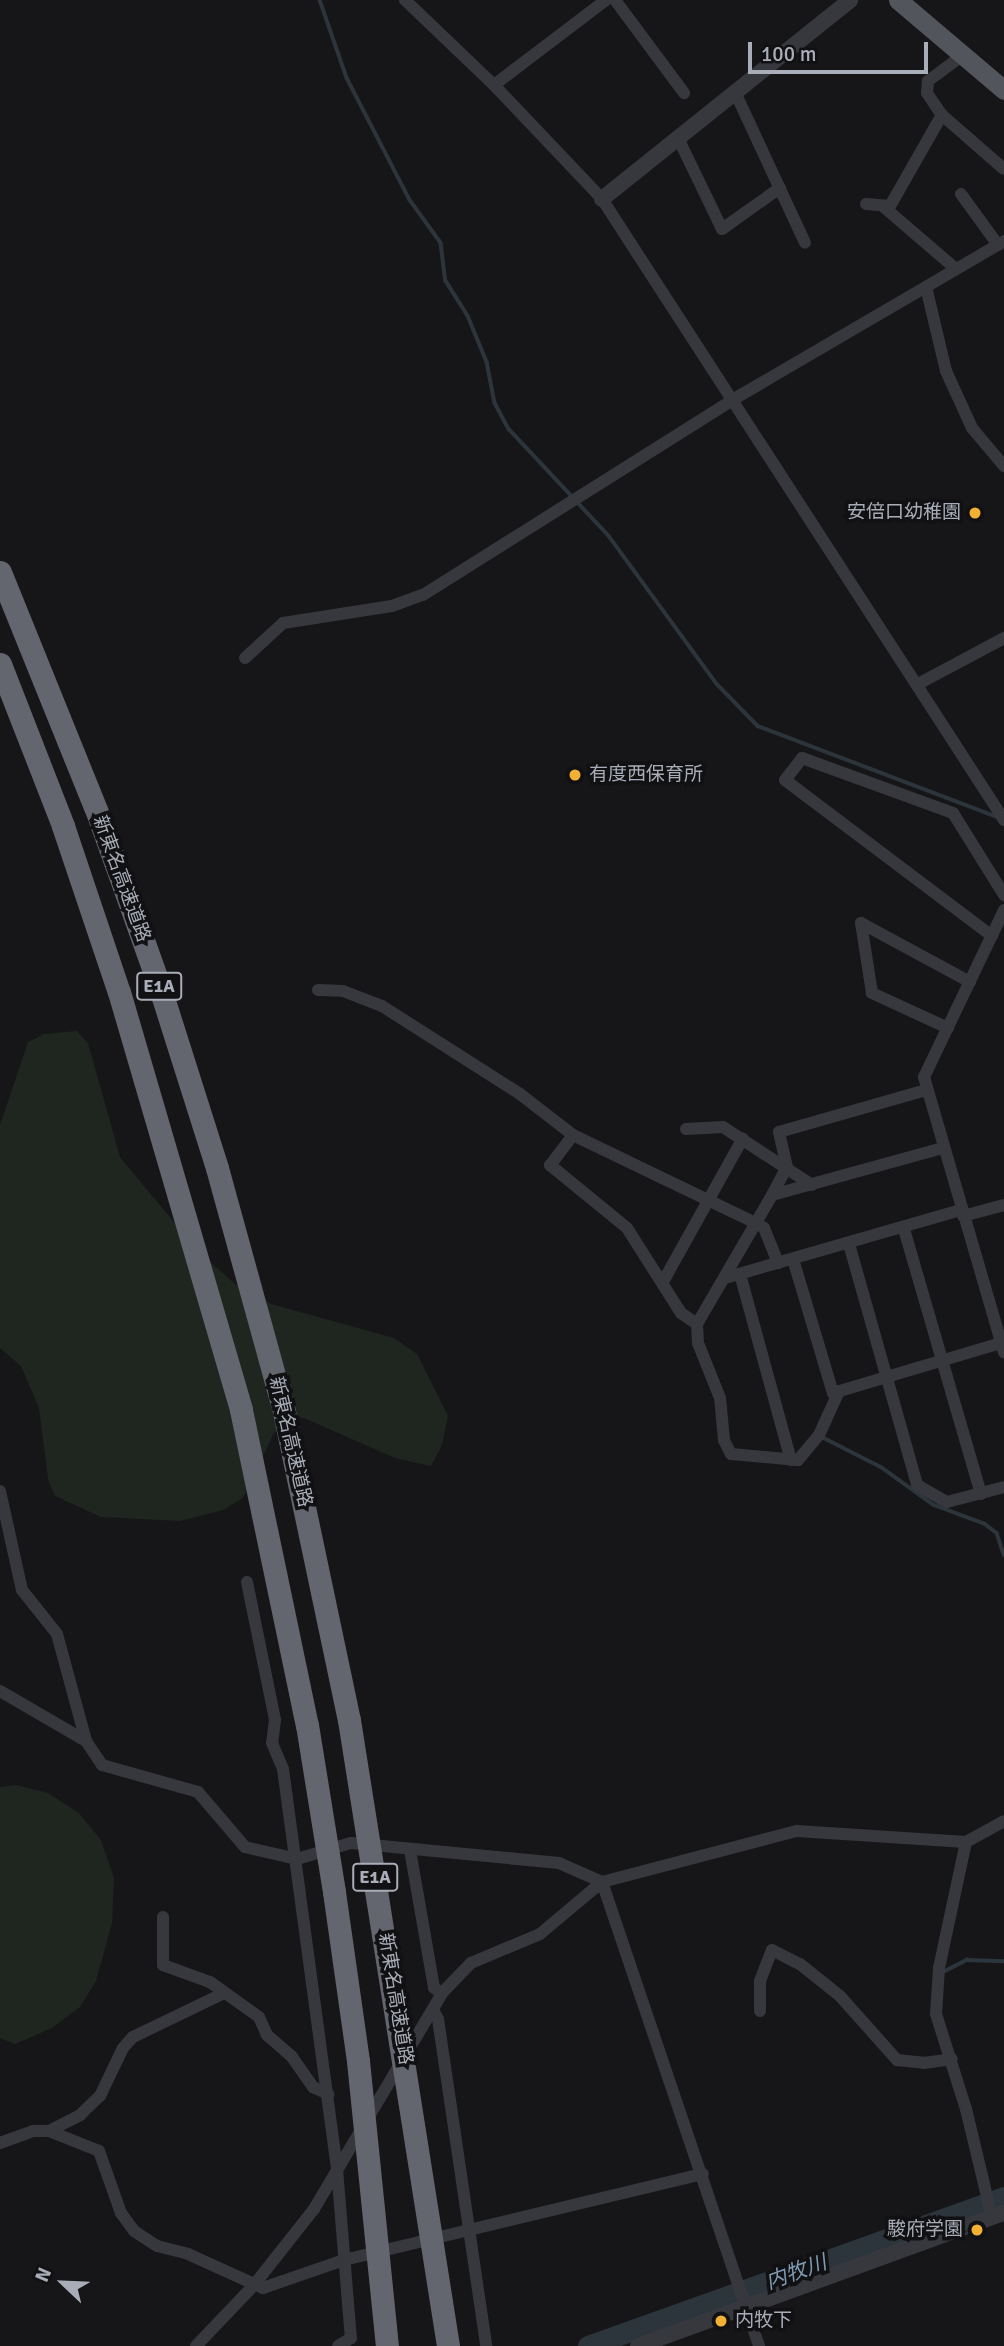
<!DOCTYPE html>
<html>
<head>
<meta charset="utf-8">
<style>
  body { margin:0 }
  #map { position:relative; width:1004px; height:2346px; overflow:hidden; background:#161618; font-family:Signika,"Noto Sans JP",sans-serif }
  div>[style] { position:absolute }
  .green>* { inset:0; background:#1e261f }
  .stream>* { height:3.5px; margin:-1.75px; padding:0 1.75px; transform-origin:1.75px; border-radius:1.75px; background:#2c353c }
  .river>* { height:21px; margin:-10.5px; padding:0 10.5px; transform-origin:10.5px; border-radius:10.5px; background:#2c353c }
  .minor>* { height:12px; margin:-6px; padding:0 6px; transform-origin:6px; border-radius:6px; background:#37383d }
  .tertiary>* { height:16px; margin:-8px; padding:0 8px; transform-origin:8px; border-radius:8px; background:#37383d }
  .primary>* { height:19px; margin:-9.5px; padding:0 9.5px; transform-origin:9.5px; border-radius:9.5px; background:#53555c }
  .motorway>* { height:23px; margin:-11.5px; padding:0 11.5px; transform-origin:11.5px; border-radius:11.5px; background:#63666e }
  .motorway-bridge>* { height:23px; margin:-11.5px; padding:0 11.5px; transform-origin:11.5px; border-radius:11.5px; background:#63666e }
  .dots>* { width:19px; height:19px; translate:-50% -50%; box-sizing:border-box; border:4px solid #111113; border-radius:50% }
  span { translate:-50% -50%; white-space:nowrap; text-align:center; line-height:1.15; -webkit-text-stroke:7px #111113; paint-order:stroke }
  .shield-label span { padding:2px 5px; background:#111113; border:2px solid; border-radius:5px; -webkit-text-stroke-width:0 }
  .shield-label { font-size:18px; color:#a8adb8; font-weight:700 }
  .poi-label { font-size:19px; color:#a8adb8 }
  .right { translate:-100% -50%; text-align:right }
  .left { translate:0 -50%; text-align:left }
  .street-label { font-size:19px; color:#a8adb8 }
  .water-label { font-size:21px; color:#7f9bb3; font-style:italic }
  .north { position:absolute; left:28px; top:2248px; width:70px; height:70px; -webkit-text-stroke:5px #111113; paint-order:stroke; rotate:293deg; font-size:19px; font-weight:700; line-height:28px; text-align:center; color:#a8adb8 }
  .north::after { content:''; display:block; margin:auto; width:24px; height:32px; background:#a8adb8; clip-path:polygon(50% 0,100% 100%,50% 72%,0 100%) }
  .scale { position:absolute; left:748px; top:42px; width:180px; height:32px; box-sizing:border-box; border:4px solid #a8adb8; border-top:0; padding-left:9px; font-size:21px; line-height:24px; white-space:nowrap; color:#a8adb8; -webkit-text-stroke:5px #111113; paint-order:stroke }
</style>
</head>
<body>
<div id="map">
  <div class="green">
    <div style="clip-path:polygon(77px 1031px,88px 1043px,120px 1157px,198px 1251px,235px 1284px,271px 1304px,394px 1338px,417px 1354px,448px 1416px,442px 1445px,431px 1466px,395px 1458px,304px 1418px,290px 1418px,274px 1433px,243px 1498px,223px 1510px,180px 1521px,101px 1517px,55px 1496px,48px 1479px,39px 1408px,21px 1366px,0 1348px,0 1125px,28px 1042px,44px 1034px)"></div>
    <div style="clip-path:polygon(16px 1785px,48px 1793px,79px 1813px,101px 1840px,114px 1878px,112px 1923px,96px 1981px,80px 2007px,52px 2028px,15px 2044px,0 2038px,0 1787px)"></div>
  </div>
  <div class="stream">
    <div style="left:320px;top:0;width:83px;rotate:70.9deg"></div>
    <div style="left:347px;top:78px;width:137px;rotate:62.7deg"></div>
    <div style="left:410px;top:200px;width:53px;rotate:54.2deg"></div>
    <div style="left:441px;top:243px;width:38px;rotate:83deg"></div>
    <div style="left:446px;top:281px;width:41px;rotate:57.8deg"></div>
    <div style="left:468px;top:316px;width:50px;rotate:67.6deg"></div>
    <div style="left:487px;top:362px;width:42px;rotate:79deg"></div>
    <div style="left:495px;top:403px;width:30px;rotate:62deg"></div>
    <div style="left:509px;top:429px;width:146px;rotate:46.9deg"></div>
    <div style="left:609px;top:536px;width:183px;rotate:53.9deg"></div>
    <div style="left:717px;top:684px;width:59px;rotate:45.7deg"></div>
    <div style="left:758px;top:726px;width:256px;rotate:20.8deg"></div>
    <div style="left:824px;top:1438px;width:64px;rotate:27deg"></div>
    <div style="left:881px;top:1467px;width:65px;rotate:35.6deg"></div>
    <div style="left:934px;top:1505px;width:54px;rotate:20.4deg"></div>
    <div style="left:985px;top:1524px;width:15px;rotate:37deg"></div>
    <div style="left:997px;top:1533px;width:23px;rotate:72deg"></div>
    <div style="left:945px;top:1971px;width:25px;rotate:-27deg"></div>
    <div style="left:967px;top:1960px;width:37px;rotate:2deg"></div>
  </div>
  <div class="river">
    <div style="left:588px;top:2346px;width:442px;rotate:-19.7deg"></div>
  </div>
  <div class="minor">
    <div style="left:405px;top:0;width:123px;rotate:43.7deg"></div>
    <div style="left:494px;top:85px;width:157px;rotate:46.5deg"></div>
    <div style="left:602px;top:199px;width:740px;rotate:57.08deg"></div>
    <div style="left:615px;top:0;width:116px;rotate:53.4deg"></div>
    <div style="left:963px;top:55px;width:44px;rotate:143.4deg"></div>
    <div style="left:928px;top:81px;width:12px;rotate:95deg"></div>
    <div style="left:927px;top:93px;width:27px;rotate:56deg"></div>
    <div style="left:942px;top:115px;width:82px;rotate:41.1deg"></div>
    <div style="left:494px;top:85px;width:141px;rotate:-37.2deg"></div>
    <div style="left:735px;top:92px;width:166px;rotate:65.1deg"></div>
    <div style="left:678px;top:138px;width:101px;rotate:64.2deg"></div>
    <div style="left:722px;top:229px;width:71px;rotate:-35.3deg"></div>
    <div style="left:961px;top:194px;width:63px;rotate:54deg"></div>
    <div style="left:866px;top:204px;width:24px;rotate:5deg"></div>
    <div style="left:890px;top:206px;width:105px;rotate:-60.3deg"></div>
    <div style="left:885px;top:208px;width:94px;rotate:40.7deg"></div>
    <div style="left:926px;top:287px;width:86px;rotate:76.6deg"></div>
    <div style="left:946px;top:371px;width:63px;rotate:65.5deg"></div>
    <div style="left:972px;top:428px;width:50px;rotate:49.9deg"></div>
    <div style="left:245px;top:658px;width:52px;rotate:-42.6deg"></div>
    <div style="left:283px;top:623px;width:110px;rotate:-8.9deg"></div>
    <div style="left:392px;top:606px;width:33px;rotate:-20deg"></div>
    <div style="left:423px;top:595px;width:368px;rotate:-32.2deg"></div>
    <div style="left:734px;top:399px;width:313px;rotate:-30.3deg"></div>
    <div style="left:918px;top:684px;width:98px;rotate:-28.1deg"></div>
    <div style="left:1004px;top:910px;width:185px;rotate:115.6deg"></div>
    <div style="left:924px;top:1077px;width:287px;rotate:73.8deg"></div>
    <div style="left:992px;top:936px;width:259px;rotate:-143deg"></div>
    <div style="left:785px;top:780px;width:28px;rotate:-52deg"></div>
    <div style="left:802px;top:758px;width:161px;rotate:20deg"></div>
    <div style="left:953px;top:813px;width:97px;rotate:58.1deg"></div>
    <div style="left:318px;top:990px;width:25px;rotate:2deg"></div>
    <div style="left:343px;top:991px;width:42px;rotate:21deg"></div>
    <div style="left:382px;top:1006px;width:164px;rotate:32.5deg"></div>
    <div style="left:520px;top:1094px;width:67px;rotate:37.7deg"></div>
    <div style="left:573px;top:1135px;width:203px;rotate:25.7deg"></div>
    <div style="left:756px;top:1223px;width:9px;rotate:32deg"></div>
    <div style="left:764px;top:1228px;width:38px;rotate:68deg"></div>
    <div style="left:948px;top:1028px;width:84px;rotate:-155.3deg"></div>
    <div style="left:872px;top:993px;width:71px;rotate:-98.9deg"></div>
    <div style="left:861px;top:923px;width:124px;rotate:28.4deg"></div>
    <div style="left:686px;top:1129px;width:37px;rotate:-3deg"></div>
    <div style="left:723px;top:1127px;width:106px;rotate:33.1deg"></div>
    <div style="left:573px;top:1135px;width:38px;rotate:127deg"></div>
    <div style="left:550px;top:1165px;width:99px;rotate:39.3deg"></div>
    <div style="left:627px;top:1228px;width:101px;rotate:57.6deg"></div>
    <div style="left:681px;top:1313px;width:19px;rotate:35deg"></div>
    <div style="left:772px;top:1195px;width:32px;rotate:-62deg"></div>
    <div style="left:787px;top:1167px;width:36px;rotate:-103deg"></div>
    <div style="left:779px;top:1132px;width:153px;rotate:-15.9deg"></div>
    <div style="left:963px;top:1216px;width:42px;rotate:-15deg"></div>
    <div style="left:904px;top:1229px;width:276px;rotate:73.8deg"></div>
    <div style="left:849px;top:1244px;width:250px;rotate:74.2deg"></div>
    <div style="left:917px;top:1485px;width:34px;rotate:30deg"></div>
    <div style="left:947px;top:1502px;width:59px;rotate:-14.7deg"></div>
    <div style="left:793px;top:1259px;width:140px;rotate:73.4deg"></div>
    <div style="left:833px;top:1393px;width:178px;rotate:-16.6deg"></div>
    <div style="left:740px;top:1274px;width:193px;rotate:74.7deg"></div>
    <div style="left:725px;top:1278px;width:246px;rotate:-16.1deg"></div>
    <div style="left:664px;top:1280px;width:162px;rotate:-60.9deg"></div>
    <div style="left:839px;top:1391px;width:48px;rotate:114.4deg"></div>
    <div style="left:819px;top:1435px;width:33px;rotate:130deg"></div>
    <div style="left:798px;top:1460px;width:67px;rotate:-174.9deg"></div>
    <div style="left:731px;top:1454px;width:16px;rotate:-117deg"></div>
    <div style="left:724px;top:1440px;width:42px;rotate:-95.4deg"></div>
    <div style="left:720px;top:1398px;width:59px;rotate:-111.8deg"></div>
    <div style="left:698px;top:1343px;width:19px;rotate:-93deg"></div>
    <div style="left:697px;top:1324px;width:149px;rotate:-59.8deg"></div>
    <div style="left:772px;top:1195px;width:177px;rotate:-15.4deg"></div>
    <div style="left:0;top:1491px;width:101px;rotate:77.5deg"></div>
    <div style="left:22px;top:1590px;width:56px;rotate:51.5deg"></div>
    <div style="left:57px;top:1634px;width:111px;rotate:74.8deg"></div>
    <div style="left:247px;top:1582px;width:141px;rotate:78.5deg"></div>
    <div style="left:275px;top:1720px;width:23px;rotate:97deg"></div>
    <div style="left:272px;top:1743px;width:28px;rotate:67deg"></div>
    <div style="left:283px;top:1769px;width:404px;rotate:82.3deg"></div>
    <div style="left:337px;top:2169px;width:170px;rotate:85.3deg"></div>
    <div style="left:351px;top:2338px;width:15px;rotate:148deg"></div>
    <div style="left:0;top:1691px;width:99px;rotate:30.2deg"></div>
    <div style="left:86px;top:1741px;width:29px;rotate:56deg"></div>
    <div style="left:102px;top:1765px;width:100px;rotate:15.7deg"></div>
    <div style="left:198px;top:1792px;width:72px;rotate:49.5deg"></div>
    <div style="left:245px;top:1847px;width:53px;rotate:13deg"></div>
    <div style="left:297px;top:1859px;width:56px;rotate:-16.5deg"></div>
    <div style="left:351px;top:1843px;width:209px;rotate:5.5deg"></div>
    <div style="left:559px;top:1863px;width:47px;rotate:23.8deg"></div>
    <div style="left:602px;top:1882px;width:490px;rotate:71.3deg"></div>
    <div style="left:966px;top:1842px;width:129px;rotate:102.1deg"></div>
    <div style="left:939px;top:1968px;width:46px;rotate:93.7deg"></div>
    <div style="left:936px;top:2014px;width:100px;rotate:72.5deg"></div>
    <div style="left:966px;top:2109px;width:111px;rotate:76.5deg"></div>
    <div style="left:410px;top:1850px;width:140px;rotate:80.1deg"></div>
    <div style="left:434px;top:1988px;width:9px;rotate:32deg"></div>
    <div style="left:163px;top:1917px;width:48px;rotate:90deg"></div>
    <div style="left:163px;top:1965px;width:50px;rotate:19.9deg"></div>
    <div style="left:210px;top:1982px;width:60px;rotate:35.5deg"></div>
    <div style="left:259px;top:2017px;width:20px;rotate:66deg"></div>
    <div style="left:267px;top:2035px;width:33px;rotate:41deg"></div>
    <div style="left:292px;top:2057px;width:37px;rotate:55deg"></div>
    <div style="left:313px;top:2087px;width:17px;rotate:25deg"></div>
    <div style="left:433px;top:2010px;width:10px;rotate:61deg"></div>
    <div style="left:438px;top:2019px;width:331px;rotate:81.6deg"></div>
    <div style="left:760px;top:2011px;width:30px;rotate:-90deg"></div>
    <div style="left:760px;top:1981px;width:33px;rotate:-69deg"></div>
    <div style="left:772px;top:1950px;width:31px;rotate:27deg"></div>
    <div style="left:800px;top:1964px;width:51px;rotate:38.7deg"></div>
    <div style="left:840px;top:1996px;width:86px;rotate:48.3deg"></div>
    <div style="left:897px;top:2060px;width:27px;rotate:6deg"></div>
    <div style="left:924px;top:2063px;width:28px;rotate:-8deg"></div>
    <div style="left:49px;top:2131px;width:35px;rotate:-27deg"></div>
    <div style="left:80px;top:2115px;width:28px;rotate:-44deg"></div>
    <div style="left:100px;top:2096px;width:53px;rotate:-64.4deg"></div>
    <div style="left:123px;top:2048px;width:15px;rotate:-48deg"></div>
    <div style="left:133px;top:2037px;width:101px;rotate:-25.8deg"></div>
    <div style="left:0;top:2143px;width:35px;rotate:-20deg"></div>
    <div style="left:33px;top:2131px;width:16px"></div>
    <div style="left:49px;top:2131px;width:54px;rotate:21.8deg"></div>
    <div style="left:99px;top:2151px;width:66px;rotate:70.5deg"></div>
    <div style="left:121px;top:2213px;width:22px;rotate:54deg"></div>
    <div style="left:134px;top:2231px;width:27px;rotate:33deg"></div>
    <div style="left:157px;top:2246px;width:32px;rotate:14deg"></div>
    <div style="left:188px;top:2254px;width:82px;rotate:24.4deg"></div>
    <div style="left:263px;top:2288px;width:86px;rotate:-19.1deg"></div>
    <div style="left:344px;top:2260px;width:369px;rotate:-13.5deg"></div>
    <div style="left:196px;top:2346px;width:84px;rotate:-46.4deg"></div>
    <div style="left:254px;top:2285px;width:97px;rotate:-51.7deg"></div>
    <div style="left:314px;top:2209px;width:251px;rotate:-59.3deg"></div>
    <div style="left:442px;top:1993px;width:42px;rotate:-46deg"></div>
    <div style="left:471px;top:1963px;width:75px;rotate:-22.8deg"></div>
    <div style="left:540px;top:1934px;width:81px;rotate:-40deg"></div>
    <div style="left:602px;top:1882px;width:202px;rotate:-14.7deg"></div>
    <div style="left:797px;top:1831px;width:169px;rotate:3.7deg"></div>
    <div style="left:966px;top:1842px;width:43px;rotate:-28.9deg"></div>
  </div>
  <div class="tertiary">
    <div style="left:602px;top:199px;width:318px;rotate:-38.7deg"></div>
    <div style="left:638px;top:2346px;width:389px;rotate:-20deg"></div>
  </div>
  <div class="primary">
    <div style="left:898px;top:0;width:139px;rotate:40.3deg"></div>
  </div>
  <div class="motorway">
    <div style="left:0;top:572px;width:267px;rotate:68deg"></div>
    <div style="left:100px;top:820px;width:175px;rotate:70.3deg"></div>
    <div style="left:159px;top:985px;width:192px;rotate:72.4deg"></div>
    <div style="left:217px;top:1168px;width:253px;rotate:74.6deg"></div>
    <div style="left:0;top:664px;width:174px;rotate:68.7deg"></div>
    <div style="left:63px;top:826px;width:175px;rotate:71.4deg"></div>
    <div style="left:119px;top:992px;width:435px;rotate:73.7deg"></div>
  </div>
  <div class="motorway-bridge">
    <div style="left:241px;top:1410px;width:322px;rotate:78.2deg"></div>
    <div style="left:307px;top:1725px;width:169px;rotate:80.8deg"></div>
    <div style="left:334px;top:1892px;width:171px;rotate:81.9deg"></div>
    <div style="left:358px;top:2061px;width:286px;rotate:84.2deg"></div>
    <div style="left:284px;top:1412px;width:315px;rotate:78.1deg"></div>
    <div style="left:349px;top:1720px;width:634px;rotate:81.01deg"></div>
  </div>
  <div class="dots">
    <div style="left:975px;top:513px;background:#f2b134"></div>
    <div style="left:575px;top:775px;background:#f2b134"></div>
    <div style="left:977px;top:2230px;background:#f2b134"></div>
    <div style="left:721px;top:2321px;background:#f2b134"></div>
  </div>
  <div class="shield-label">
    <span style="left:159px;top:986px">E1A</span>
    <span style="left:375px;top:1877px">E1A</span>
  </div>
  <div class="poi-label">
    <span class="right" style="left:961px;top:513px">安倍口幼稚園</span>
    <span class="left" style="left:589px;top:775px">有度西保育所</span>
    <span class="right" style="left:963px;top:2230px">駿府学園</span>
    <span class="left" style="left:735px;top:2321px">内牧下</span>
  </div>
  <div class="street-label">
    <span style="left:121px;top:879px;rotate:70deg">新東名高速道路</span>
    <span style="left:290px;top:1442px;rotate:77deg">新東名高速道路</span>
    <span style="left:395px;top:1999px;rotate:81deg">新東名高速道路</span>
  </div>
  <div class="water-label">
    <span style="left:796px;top:2272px;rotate:-20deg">内牧川</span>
  </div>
  <div class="north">N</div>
  <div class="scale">100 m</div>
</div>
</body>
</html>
